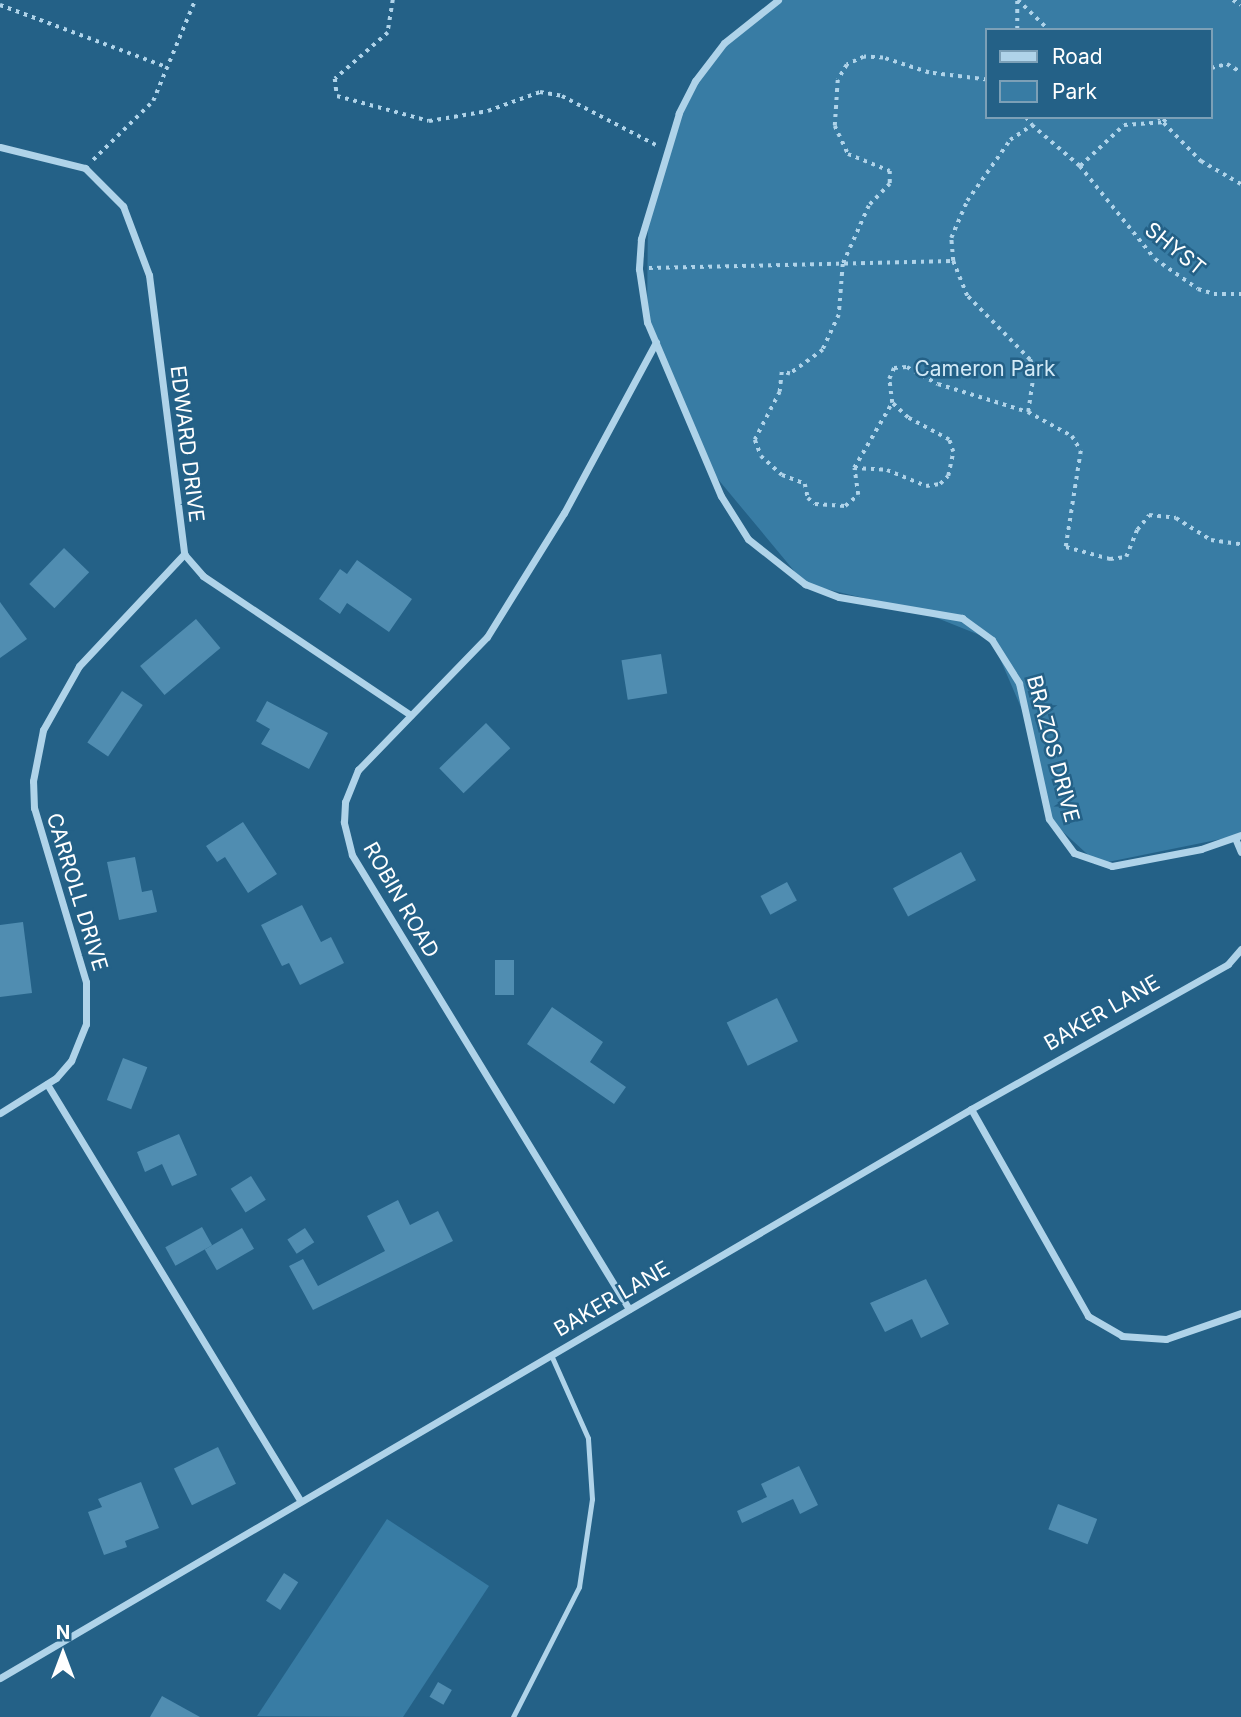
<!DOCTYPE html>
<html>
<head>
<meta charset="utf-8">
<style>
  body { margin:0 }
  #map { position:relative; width:1241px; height:1717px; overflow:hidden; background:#246187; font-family:Inter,sans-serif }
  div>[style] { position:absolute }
  .green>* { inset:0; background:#387ca4 }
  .building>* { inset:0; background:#508db1; transform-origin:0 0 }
  .path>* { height:3.5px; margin-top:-1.75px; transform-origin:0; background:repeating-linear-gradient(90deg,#afd3e9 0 3.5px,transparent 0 8.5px) }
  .lane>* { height:5px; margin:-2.5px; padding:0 2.5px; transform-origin:2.5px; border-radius:2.5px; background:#afd3e9 }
  .street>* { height:7px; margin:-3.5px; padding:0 3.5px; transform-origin:3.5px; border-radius:3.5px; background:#afd3e9 }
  span { translate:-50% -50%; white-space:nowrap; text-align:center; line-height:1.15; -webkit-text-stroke:5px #246187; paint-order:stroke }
  .street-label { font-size:21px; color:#fff }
  .park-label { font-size:21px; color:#d3eaf7 }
  .legend { position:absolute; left:985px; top:28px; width:228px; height:91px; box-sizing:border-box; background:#246187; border:2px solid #7ca0b7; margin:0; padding:9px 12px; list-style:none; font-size:21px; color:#fff }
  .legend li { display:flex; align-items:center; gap:14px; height:35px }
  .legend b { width:35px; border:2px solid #7ca0b7 }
  .north { position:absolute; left:28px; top:1619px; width:70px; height:70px; -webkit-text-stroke:5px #246187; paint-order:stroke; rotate:0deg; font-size:19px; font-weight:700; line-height:28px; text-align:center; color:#fff }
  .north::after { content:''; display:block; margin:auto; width:24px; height:32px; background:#fff; clip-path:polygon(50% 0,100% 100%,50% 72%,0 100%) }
</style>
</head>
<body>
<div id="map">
  <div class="green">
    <div style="clip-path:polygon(evenodd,779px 0,1241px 0,1241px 835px,1098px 864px,1049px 819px,1029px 726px,992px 640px,922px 612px,805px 584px,712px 472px,647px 322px,648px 213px,679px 113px,699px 76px,724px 43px,779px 0,987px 30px,1211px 30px,1211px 117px,987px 117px,987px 30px)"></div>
    <div style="clip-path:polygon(387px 1519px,489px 1586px,403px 1717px,257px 1716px)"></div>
  </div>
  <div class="building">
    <div style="left:64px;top:548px;width:35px;height:50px;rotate:44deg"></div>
    <div style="clip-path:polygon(357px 560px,412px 599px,389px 632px,347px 603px,340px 614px,319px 599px,340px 569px,347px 574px)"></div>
    <div style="clip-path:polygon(0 602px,27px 639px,0 658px)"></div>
    <div style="left:196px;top:619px;width:38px;height:73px;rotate:50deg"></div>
    <div style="left:661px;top:654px;width:40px;height:40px;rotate:81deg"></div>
    <div style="left:122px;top:691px;width:25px;height:62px;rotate:34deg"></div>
    <div style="clip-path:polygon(267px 701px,328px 733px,309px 769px,261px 744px,270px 729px,256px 721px)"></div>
    <div style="left:486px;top:723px;width:35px;height:65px;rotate:46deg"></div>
    <div style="clip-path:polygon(243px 822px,277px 874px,248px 893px,225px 857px,217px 862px,206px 846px)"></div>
    <div style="left:961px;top:852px;width:32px;height:77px;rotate:62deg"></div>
    <div style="clip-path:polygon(135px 857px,142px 892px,152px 890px,157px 912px,119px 920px,107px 862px)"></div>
    <div style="left:787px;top:882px;width:21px;height:30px;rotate:62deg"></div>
    <div style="clip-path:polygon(302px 905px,321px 942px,331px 937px,344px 963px,300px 985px,289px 963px,282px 966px,261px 925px)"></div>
    <div style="clip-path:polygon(23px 922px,32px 993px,0 997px,0 925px)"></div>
    <div style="left:495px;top:960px;width:19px;height:35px"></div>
    <div style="left:777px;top:998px;width:48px;height:56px;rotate:64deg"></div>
    <div style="clip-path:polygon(552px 1007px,603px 1042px,590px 1062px,626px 1087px,614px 1104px,527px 1044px)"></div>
    <div style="left:123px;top:1058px;width:26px;height:45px;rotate:21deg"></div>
    <div style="clip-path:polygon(179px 1134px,197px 1175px,172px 1186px,162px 1164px,145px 1172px,137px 1152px)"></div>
    <div style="left:251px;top:1176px;width:28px;height:24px;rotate:58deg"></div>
    <div style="clip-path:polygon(398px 1200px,410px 1225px,438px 1211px,453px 1241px,313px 1310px,289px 1266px,303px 1259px,318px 1286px,385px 1251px,367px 1216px)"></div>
    <div style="left:202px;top:1227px;width:21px;height:42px;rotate:61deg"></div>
    <div style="left:242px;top:1228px;width:24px;height:43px;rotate:60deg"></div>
    <div style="left:305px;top:1228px;width:17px;height:21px;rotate:57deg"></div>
    <div style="clip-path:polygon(926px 1279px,949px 1324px,921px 1338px,912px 1319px,885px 1332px,870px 1303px)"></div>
    <div style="left:218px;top:1447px;width:41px;height:49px;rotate:64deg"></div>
    <div style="clip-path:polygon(799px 1466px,818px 1505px,800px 1514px,793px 1499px,742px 1523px,737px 1511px,767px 1497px,761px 1484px)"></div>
    <div style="clip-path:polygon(141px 1482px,159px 1528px,125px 1541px,127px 1547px,104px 1555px,88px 1512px,102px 1507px,98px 1499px)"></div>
    <div style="left:1058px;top:1504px;width:42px;height:27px;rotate:21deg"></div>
    <div style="left:284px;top:1573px;width:17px;height:33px;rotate:33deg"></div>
    <div style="left:438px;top:1682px;width:16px;height:17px;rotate:30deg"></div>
    <div style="clip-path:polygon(162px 1696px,200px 1717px,150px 1717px)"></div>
  </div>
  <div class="path">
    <div style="left:393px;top:0;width:33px;rotate:99deg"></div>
    <div style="left:388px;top:33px;width:70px;rotate:139deg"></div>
    <div style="left:335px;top:79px;width:17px;rotate:83deg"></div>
    <div style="left:337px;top:96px;width:95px;rotate:15.2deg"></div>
    <div style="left:429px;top:121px;width:60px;rotate:-9.6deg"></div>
    <div style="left:488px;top:111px;width:55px;rotate:-20.1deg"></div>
    <div style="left:540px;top:92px;width:22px;rotate:10deg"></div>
    <div style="left:562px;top:96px;width:106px;rotate:27.5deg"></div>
    <div style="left:1018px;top:0;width:43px;rotate:44.1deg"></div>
    <div style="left:1233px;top:0;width:9px;rotate:32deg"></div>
    <div style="left:0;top:5px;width:178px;rotate:20.4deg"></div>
    <div style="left:1017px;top:30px;width:30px;rotate:-90deg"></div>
    <div style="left:1211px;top:68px;width:16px;rotate:-14deg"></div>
    <div style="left:1227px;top:64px;width:16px;rotate:30deg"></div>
    <div style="left:987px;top:80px;width:58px;rotate:-173.1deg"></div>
    <div style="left:929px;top:73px;width:48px;rotate:-161.9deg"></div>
    <div style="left:883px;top:58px;width:19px;rotate:-177deg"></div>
    <div style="left:864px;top:57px;width:19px;rotate:155deg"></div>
    <div style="left:847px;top:65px;width:17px;rotate:121deg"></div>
    <div style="left:838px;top:80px;width:46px;rotate:93.7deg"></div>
    <div style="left:835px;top:126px;width:31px;rotate:65deg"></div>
    <div style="left:848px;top:154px;width:45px;rotate:22deg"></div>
    <div style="left:890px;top:171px;width:13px;rotate:90deg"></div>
    <div style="left:890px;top:184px;width:30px;rotate:134deg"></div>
    <div style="left:869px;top:206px;width:64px;rotate:114.1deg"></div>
    <div style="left:843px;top:264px;width:51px;rotate:94.5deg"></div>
    <div style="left:839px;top:315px;width:38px;rotate:115deg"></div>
    <div style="left:823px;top:350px;width:41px;rotate:144deg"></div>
    <div style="left:790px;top:374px;width:8px;rotate:-166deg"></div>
    <div style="left:782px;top:372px;width:20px;rotate:96deg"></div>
    <div style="left:780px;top:392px;width:54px;rotate:117.5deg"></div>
    <div style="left:755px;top:440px;width:17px;rotate:69deg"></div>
    <div style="left:761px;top:456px;width:28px;rotate:42deg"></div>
    <div style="left:782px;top:475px;width:25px;rotate:21deg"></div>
    <div style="left:805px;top:484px;width:14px;rotate:78deg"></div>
    <div style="left:808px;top:498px;width:9px;rotate:41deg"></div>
    <div style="left:815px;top:504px;width:30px;rotate:4deg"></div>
    <div style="left:845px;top:506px;width:17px;rotate:-40deg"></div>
    <div style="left:858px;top:495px;width:27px;rotate:-98deg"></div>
    <div style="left:854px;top:468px;width:75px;rotate:-59.7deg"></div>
    <div style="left:892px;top:403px;width:24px;rotate:-97deg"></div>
    <div style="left:889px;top:379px;width:12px;rotate:-66deg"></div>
    <div style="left:894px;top:368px;width:13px;rotate:-4deg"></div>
    <div style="left:907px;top:367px;width:35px;rotate:29deg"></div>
    <div style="left:938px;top:384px;width:94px;rotate:17.3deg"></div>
    <div style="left:1028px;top:412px;width:50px;rotate:28.6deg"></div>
    <div style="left:1072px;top:436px;width:17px;rotate:59deg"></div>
    <div style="left:1081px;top:451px;width:97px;rotate:98.9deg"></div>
    <div style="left:1066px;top:547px;width:46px;rotate:15.3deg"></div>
    <div style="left:1110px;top:559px;width:16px;rotate:-7deg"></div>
    <div style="left:1126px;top:557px;width:29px;rotate:-68deg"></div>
    <div style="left:1137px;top:530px;width:19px;rotate:-51deg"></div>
    <div style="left:1149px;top:515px;width:27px;rotate:6deg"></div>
    <div style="left:1176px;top:518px;width:41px;rotate:32.2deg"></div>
    <div style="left:1211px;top:540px;width:30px;rotate:8deg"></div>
    <div style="left:1026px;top:117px;width:10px;rotate:53deg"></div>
    <div style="left:1158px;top:117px;width:62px;rotate:45.7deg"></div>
    <div style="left:1201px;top:161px;width:46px;rotate:29.9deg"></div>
    <div style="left:93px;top:160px;width:84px;rotate:-44.5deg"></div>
    <div style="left:153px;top:101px;width:109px;rotate:-67.4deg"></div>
    <div style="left:1080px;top:166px;width:60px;rotate:-43deg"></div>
    <div style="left:1124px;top:125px;width:39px;rotate:-4deg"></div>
    <div style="left:1163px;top:122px;width:7px;rotate:-45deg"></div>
    <div style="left:649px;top:268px;width:304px;rotate:-1.3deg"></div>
    <div style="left:1028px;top:412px;width:41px;rotate:-81.7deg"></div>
    <div style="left:1034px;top:371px;width:12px;rotate:-110deg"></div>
    <div style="left:1030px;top:360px;width:90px;rotate:-134.5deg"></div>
    <div style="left:967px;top:296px;width:38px;rotate:-112deg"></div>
    <div style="left:953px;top:261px;width:23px;rotate:-95deg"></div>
    <div style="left:951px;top:238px;width:40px;rotate:-66.6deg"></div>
    <div style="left:967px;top:201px;width:75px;rotate:-54.8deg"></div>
    <div style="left:1010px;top:140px;width:27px;rotate:-34deg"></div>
    <div style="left:1032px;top:125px;width:63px;rotate:40.5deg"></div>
    <div style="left:1080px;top:166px;width:119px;rotate:51.1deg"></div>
    <div style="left:1155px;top:259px;width:52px;rotate:34.9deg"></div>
    <div style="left:1198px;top:289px;width:17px;rotate:17deg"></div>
    <div style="left:1214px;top:294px;width:27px"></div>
    <div style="left:854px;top:468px;width:33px;rotate:3deg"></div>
    <div style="left:887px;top:470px;width:42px;rotate:22.3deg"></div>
    <div style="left:926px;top:486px;width:14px;rotate:-8deg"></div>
    <div style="left:940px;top:484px;width:11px;rotate:-45deg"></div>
    <div style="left:948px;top:476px;width:25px;rotate:-78deg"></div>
    <div style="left:953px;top:452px;width:13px;rotate:-108deg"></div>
    <div style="left:949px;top:440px;width:47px;rotate:-151.8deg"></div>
    <div style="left:908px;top:418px;width:22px;rotate:-137deg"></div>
  </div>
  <div class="lane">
    <div style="left:513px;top:1717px;width:146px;rotate:-63.1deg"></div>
    <div style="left:579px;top:1587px;width:89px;rotate:-81.6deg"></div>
    <div style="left:592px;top:1499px;width:61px;rotate:-93.8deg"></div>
    <div style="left:588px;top:1438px;width:91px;rotate:-114deg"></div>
  </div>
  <div class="street">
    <div style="left:778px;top:0;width:69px;rotate:141.5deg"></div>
    <div style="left:724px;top:43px;width:48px;rotate:127.3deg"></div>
    <div style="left:695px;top:81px;width:36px;rotate:117deg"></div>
    <div style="left:679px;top:113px;width:132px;rotate:106.8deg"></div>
    <div style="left:641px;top:239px;width:30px;rotate:94deg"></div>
    <div style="left:639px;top:269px;width:54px;rotate:81.4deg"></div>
    <div style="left:647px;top:322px;width:189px;rotate:67deg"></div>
    <div style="left:721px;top:496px;width:51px;rotate:57.9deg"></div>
    <div style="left:748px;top:539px;width:73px;rotate:38.3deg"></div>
    <div style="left:805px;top:584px;width:36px;rotate:21deg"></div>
    <div style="left:839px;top:597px;width:125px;rotate:9.7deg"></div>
    <div style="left:962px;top:618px;width:37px;rotate:36deg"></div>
    <div style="left:992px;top:640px;width:51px;rotate:57.9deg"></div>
    <div style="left:1019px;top:683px;width:139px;rotate:77.6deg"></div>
    <div style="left:1049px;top:819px;width:42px;rotate:53.7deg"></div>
    <div style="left:1074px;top:853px;width:40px;rotate:18.9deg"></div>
    <div style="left:1112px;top:866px;width:91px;rotate:-10.8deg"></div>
    <div style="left:1201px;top:849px;width:42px;rotate:-19.3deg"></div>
    <div style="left:0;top:147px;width:88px;rotate:13.9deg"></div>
    <div style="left:85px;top:168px;width:54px;rotate:45deg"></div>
    <div style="left:123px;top:206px;width:74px;rotate:69.4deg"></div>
    <div style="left:149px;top:275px;width:281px;rotate:82.8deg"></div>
    <div style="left:184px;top:554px;width:29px;rotate:49deg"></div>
    <div style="left:203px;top:576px;width:250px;rotate:33.8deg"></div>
    <div style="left:1235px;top:838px;width:15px;rotate:67deg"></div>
    <div style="left:47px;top:1084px;width:488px;rotate:58.7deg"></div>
    <div style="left:971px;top:1109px;width:238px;rotate:60.5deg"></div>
    <div style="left:1088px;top:1316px;width:39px;rotate:30deg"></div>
    <div style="left:1122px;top:1336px;width:44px;rotate:3.9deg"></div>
    <div style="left:1166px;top:1339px;width:79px;rotate:-19.1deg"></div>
    <div style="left:0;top:1113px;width:66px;rotate:-32deg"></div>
    <div style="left:56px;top:1078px;width:23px;rotate:-49deg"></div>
    <div style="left:71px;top:1061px;width:40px;rotate:-68deg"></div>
    <div style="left:86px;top:1024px;width:42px;rotate:-90deg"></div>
    <div style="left:86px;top:982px;width:182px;rotate:-106.6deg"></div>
    <div style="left:34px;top:808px;width:27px;rotate:-92deg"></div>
    <div style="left:33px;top:781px;width:52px;rotate:-78.9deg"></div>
    <div style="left:43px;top:730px;width:73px;rotate:-60.6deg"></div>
    <div style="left:79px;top:666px;width:154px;rotate:-46.8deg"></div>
    <div style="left:629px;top:1309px;width:532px;rotate:-121.39deg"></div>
    <div style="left:352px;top:855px;width:34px;rotate:-104deg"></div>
    <div style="left:344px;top:822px;width:20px;rotate:-87deg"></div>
    <div style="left:345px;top:802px;width:35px;rotate:-68deg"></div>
    <div style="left:358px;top:770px;width:185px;rotate:-45.9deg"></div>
    <div style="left:487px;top:637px;width:146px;rotate:-58.2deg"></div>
    <div style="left:564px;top:513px;width:194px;rotate:-61.7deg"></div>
    <div style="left:0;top:1678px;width:1125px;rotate:-30.37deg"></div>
    <div style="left:971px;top:1109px;width:295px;rotate:-29.4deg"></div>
    <div style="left:1228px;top:964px;width:20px;rotate:-49deg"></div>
  </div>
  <div class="street-label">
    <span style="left:1175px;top:249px;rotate:39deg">SHYST</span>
    <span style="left:187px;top:444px;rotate:83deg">EDWARD DRIVE</span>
    <span style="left:1053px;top:749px;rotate:75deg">BRAZOS DRIVE</span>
    <span style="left:77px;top:892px;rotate:73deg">CARROLL DRIVE</span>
    <span style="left:401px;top:900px;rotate:60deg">ROBIN ROAD</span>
    <span style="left:1102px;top:1013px;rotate:-30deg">BAKER LANE</span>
    <span style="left:612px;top:1299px;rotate:-30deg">BAKER LANE</span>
  </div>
  <div class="park-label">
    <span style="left:985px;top:369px">Cameron Park</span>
  </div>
  <ul class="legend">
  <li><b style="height:9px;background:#afd3e9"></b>Road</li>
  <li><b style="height:19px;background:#387ca4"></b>Park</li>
  </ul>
  <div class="north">N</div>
</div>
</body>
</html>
